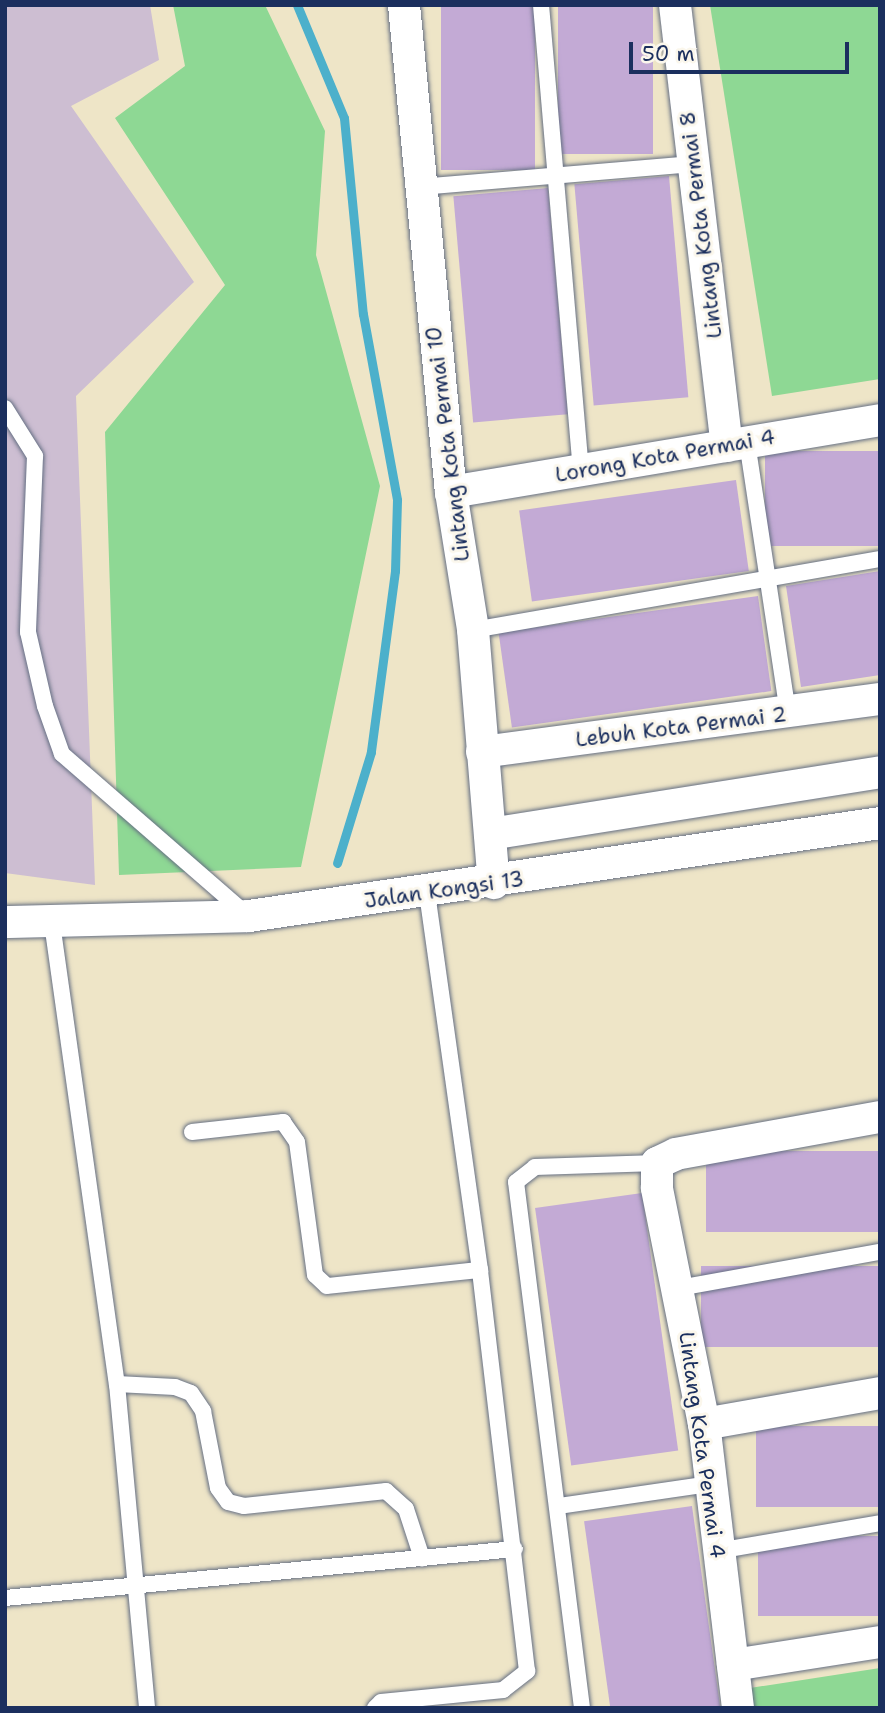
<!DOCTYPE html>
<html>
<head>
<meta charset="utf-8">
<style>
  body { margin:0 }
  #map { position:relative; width:885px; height:1713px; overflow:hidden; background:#eee5c7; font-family:"Shantell Sans",sans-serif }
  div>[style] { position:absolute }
  .industrial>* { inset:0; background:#cdbed2 }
  .green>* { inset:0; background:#8ed894 }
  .stream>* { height:9px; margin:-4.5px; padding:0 4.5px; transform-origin:4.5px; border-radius:4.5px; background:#4cb0cb }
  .building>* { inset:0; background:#c3aad5; transform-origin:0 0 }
  .roads { filter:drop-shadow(0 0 2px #656f83) drop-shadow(0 0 2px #656f83) }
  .service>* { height:16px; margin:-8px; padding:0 8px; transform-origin:8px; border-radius:8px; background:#fff }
  .minor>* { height:32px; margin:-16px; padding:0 16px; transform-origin:16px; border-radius:16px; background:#fff }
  span { translate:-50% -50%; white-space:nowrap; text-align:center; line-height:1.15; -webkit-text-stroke:6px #fbf7ec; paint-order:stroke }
  .street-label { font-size:21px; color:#1b2f5e }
  .frame { position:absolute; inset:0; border:7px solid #1b2f5e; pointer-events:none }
  .scale { position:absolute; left:629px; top:42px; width:220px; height:32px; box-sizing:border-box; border:4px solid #1b2f5e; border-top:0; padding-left:9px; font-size:21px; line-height:24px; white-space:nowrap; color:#1b2f5e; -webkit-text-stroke:5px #fbf7ec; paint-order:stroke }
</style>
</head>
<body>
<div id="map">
  <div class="industrial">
    <div style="clip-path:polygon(5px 5px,150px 5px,159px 60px,71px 106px,194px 282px,76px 396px,95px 885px,5px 873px)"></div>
  </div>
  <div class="green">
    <div style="clip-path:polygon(173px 5px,265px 5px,325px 131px,316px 255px,380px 486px,301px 867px,119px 875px,105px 432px,225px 285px,115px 118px,185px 66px)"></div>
    <div style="clip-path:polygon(710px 5px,880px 5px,880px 379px,772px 396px)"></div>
    <div style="clip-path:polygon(880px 1668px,880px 1708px,753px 1708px,750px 1688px)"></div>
  </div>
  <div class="stream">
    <div style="left:297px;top:5px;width:122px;rotate:67.4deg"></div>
    <div style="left:344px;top:118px;width:197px;rotate:84.5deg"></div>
    <div style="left:363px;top:314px;width:189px;rotate:79.6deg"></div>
    <div style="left:397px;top:500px;width:71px;rotate:91.6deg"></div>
    <div style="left:395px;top:571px;width:183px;rotate:97.6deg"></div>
    <div style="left:371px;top:752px;width:116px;rotate:107deg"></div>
  </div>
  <div class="building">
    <div style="left:441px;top:5px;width:94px;height:165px"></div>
    <div style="left:558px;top:5px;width:95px;height:149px"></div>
    <div style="left:669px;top:176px;width:222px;height:95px;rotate:85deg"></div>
    <div style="left:548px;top:188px;width:227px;height:95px;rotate:85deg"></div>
    <div style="left:880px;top:451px;width:95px;height:115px;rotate:90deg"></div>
    <div style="left:736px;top:480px;width:92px;height:219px;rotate:82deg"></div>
    <div style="clip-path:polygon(880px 571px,880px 675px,801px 687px,786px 586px)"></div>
    <div style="left:758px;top:596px;width:96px;height:262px;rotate:82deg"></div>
    <div style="left:880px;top:1151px;width:81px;height:174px;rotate:90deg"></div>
    <div style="left:642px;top:1193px;width:260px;height:108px;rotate:82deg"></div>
    <div style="left:880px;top:1266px;width:81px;height:179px;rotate:90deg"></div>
    <div style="left:880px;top:1426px;width:81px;height:124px;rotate:90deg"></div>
    <div style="left:692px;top:1506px;width:204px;height:109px;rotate:82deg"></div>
    <div style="left:880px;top:1536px;width:80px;height:122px;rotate:90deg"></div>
  </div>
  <div class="roads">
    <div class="service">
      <div style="left:541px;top:5px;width:468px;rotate:85.1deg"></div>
      <div style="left:419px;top:187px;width:276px;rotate:-4.8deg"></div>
      <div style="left:5px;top:408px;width:57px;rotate:58deg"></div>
      <div style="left:35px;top:456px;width:176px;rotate:92.3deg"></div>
      <div style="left:28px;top:632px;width:76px;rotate:77.1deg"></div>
      <div style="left:45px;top:706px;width:51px;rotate:70.5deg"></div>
      <div style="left:62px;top:754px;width:245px;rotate:41deg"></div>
      <div style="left:747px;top:442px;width:275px;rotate:81.4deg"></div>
      <div style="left:473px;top:630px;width:413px;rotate:-9.9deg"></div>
      <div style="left:52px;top:923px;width:466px;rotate:82deg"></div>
      <div style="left:117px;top:1384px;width:325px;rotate:84.7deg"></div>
      <div style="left:192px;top:1132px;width:92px;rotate:-6.3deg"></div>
      <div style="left:283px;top:1122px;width:24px;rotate:55deg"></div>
      <div style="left:297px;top:1142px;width:134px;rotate:82.3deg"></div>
      <div style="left:315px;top:1275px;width:16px;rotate:43deg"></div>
      <div style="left:327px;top:1286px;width:154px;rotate:-6deg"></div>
      <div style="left:679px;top:1288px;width:204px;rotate:-10.2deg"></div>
      <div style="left:117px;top:1384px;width:58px;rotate:3deg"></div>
      <div style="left:175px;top:1387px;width:17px;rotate:21deg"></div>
      <div style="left:191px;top:1393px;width:22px;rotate:56deg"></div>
      <div style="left:203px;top:1411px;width:78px;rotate:79deg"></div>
      <div style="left:218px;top:1488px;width:17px;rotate:54deg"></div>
      <div style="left:228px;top:1502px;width:16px;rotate:14deg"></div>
      <div style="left:244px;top:1506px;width:143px;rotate:-6deg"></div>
      <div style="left:386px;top:1491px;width:27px;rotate:42deg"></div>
      <div style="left:406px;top:1509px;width:52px;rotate:71.9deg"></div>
      <div style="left:559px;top:1506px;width:152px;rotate:-8.3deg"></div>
      <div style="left:717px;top:1551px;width:165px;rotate:-9.7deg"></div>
      <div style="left:5px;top:1598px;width:512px;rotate:-5.49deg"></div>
      <div style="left:375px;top:1708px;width:8px;rotate:-45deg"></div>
      <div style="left:381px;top:1702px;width:123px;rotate:-5.6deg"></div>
      <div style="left:503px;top:1690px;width:31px;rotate:-38deg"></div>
      <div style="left:527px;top:1671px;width:404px;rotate:-96.7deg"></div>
      <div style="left:480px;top:1270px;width:381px;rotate:-98deg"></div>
      <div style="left:582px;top:1708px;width:530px;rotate:-97.15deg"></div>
      <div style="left:516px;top:1182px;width:24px;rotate:-38deg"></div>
      <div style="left:535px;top:1167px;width:122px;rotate:-1.9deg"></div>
    </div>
    <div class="minor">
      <div style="left:404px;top:5px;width:489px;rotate:84.5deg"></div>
      <div style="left:451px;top:492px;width:140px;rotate:80.9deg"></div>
      <div style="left:473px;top:630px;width:254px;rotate:85.3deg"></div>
      <div style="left:675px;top:5px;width:444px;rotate:83.3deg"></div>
      <div style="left:451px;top:492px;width:435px;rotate:-9.5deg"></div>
      <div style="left:482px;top:752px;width:402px;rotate:-7.6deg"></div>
      <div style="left:490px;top:834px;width:395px;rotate:-9deg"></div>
      <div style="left:5px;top:922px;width:244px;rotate:-1.4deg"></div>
      <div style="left:249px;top:916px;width:638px;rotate:-8.38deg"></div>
      <div style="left:704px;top:1424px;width:179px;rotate:-10deg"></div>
      <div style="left:733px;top:1665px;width:149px;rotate:-8.9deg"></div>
      <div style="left:738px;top:1708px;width:286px;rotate:-96.8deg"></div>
      <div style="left:704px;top:1424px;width:241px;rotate:-101.3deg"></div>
      <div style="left:657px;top:1188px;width:25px;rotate:-90deg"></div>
      <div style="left:657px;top:1163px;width:21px;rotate:-25deg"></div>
      <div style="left:676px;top:1154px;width:207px;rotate:-10.3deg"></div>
    </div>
  </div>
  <div class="street-label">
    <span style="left:701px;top:225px;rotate:-97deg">Lintang Kota Permai 8</span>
    <span style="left:448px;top:444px;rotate:-97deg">Lintang Kota Permai 10</span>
    <span style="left:665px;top:456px;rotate:-10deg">Lorong Kota Permai 4</span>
    <span style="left:681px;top:727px;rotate:-7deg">Lebuh Kota Permai 2</span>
    <span style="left:444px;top:890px;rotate:-8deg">Jalan Kongsi 13</span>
    <span style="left:702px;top:1445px;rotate:82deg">Lintang Kota Permai 4</span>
  </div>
  <div class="frame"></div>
  <div class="scale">50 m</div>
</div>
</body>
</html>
